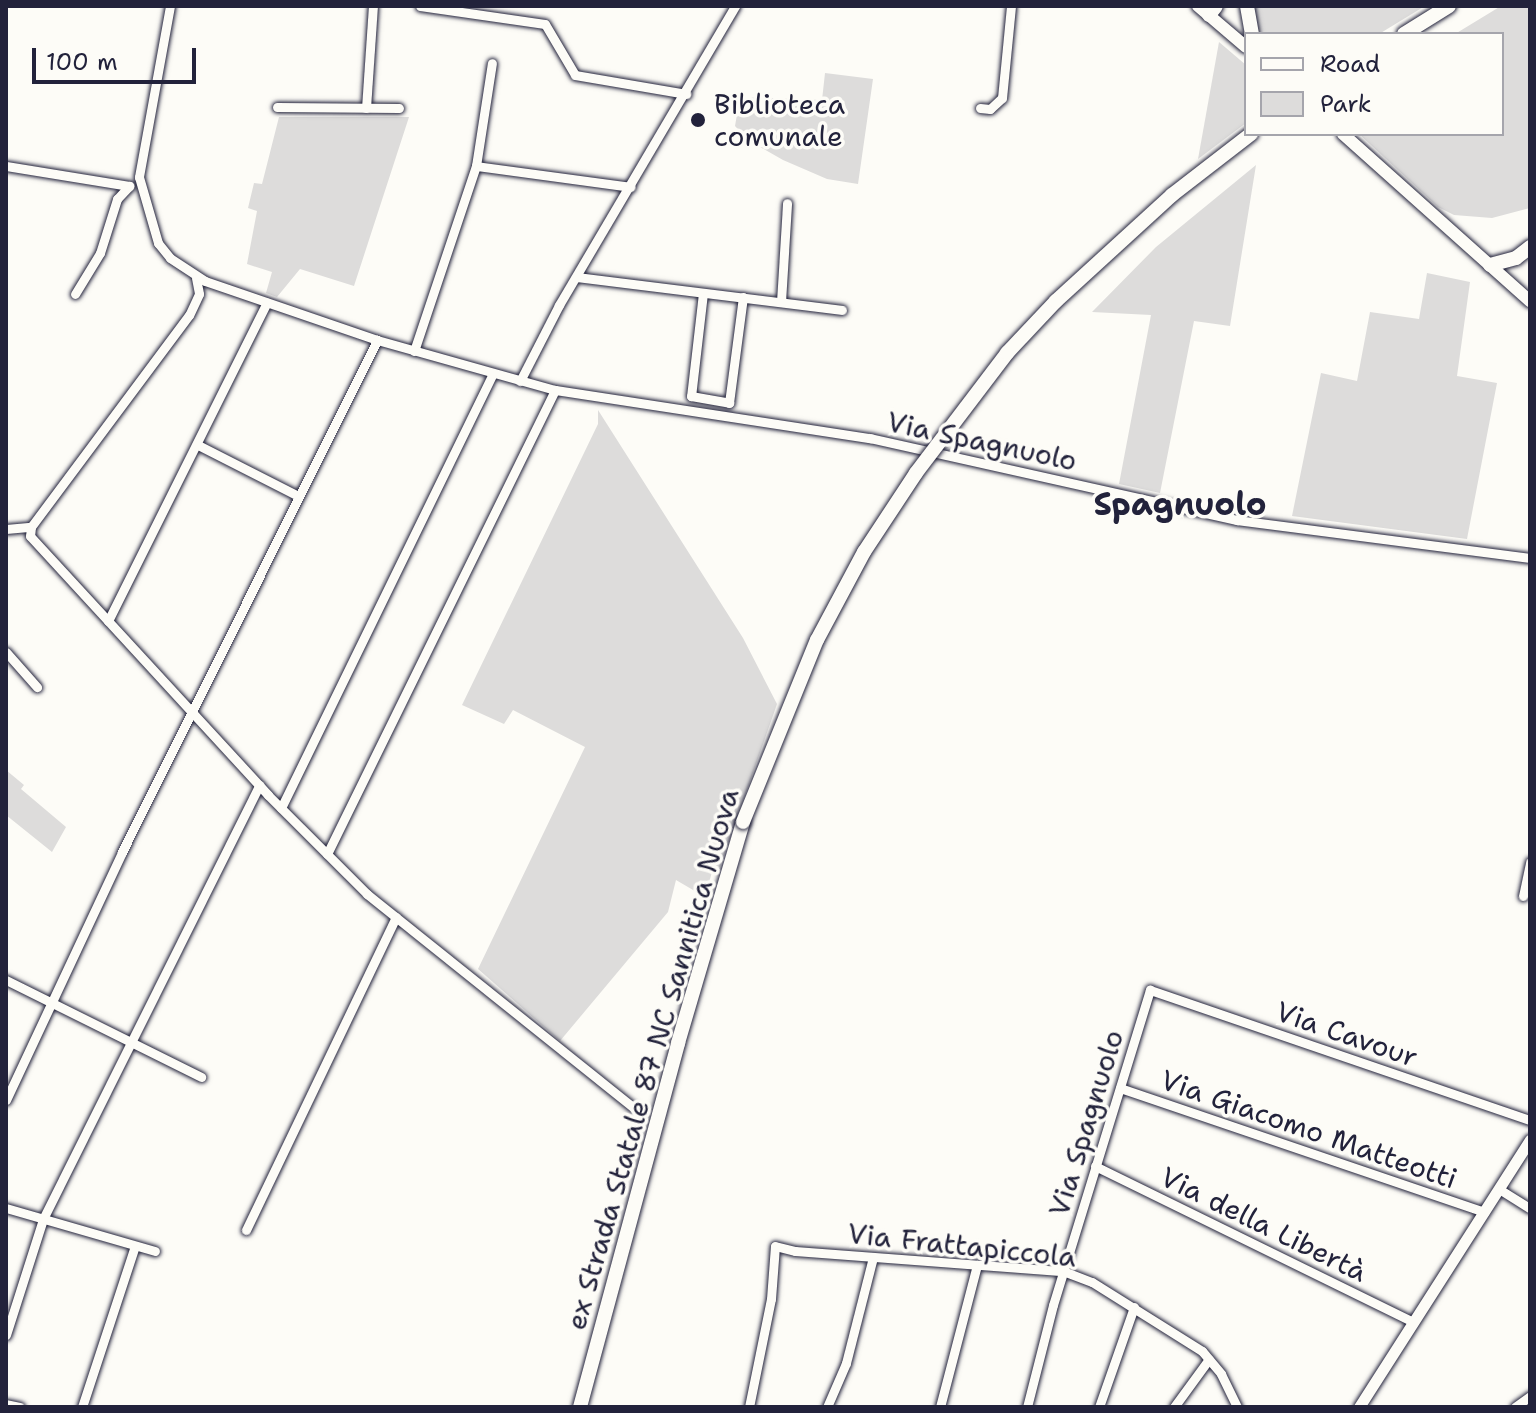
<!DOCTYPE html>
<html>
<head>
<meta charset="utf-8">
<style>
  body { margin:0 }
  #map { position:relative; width:1536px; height:1413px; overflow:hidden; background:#fdfcf7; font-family:"Shantell Sans",sans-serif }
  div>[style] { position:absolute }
  .green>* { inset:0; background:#dddcdb }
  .roads { filter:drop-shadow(0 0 2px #22223b) drop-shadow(0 0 2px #22223b) }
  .minor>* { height:9px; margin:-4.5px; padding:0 4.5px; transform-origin:4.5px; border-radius:4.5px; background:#fdfcf7 }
  .tertiary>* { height:11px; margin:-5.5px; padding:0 5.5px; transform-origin:5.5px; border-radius:5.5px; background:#fdfcf7 }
  .secondary>* { height:12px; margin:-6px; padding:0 6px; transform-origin:6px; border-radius:6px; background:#fdfcf7 }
  .trunk>* { height:14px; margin:-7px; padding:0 7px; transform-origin:7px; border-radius:7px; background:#fdfcf7 }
  .bridges { filter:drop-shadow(0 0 2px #22223b) drop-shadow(0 0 2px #22223b) }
  .trunk-bridge>* { height:14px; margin:-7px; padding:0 7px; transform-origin:7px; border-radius:7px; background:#fdfcf7 }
  .dots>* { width:22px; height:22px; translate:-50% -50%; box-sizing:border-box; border:4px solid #fdfcf7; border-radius:50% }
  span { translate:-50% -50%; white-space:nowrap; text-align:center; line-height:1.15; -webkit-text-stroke:7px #fdfcf7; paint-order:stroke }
  .poi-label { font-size:28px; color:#22223b }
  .left { translate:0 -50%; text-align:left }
  .street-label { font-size:28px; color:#22223b }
  .quarter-label { font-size:32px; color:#22223b; font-weight:700 }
  .frame { position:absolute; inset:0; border:8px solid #22223b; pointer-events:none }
  .legend { position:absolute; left:1244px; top:32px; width:260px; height:104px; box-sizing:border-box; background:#fdfcf7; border:2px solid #a5a5ac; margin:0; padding:10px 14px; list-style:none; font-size:24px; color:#22223b }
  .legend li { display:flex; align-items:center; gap:16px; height:40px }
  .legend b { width:40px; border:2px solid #a5a5ac }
  .scale { position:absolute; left:32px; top:48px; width:164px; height:36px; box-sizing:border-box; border:4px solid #22223b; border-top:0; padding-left:10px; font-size:24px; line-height:28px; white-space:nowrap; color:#22223b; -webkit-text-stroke:6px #fdfcf7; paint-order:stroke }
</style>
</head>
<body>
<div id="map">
  <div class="green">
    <div style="clip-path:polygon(1251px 6px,1425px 6px,1379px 34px,1256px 34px)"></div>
    <div style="clip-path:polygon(1501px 6px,1530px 6px,1530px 208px,1492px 218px,1454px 215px,1438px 207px,1359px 134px,1502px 134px,1502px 34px,1455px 34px)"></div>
    <div style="clip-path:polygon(1219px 42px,1246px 65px,1246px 123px,1198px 159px)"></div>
    <div style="clip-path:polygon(825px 73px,873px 79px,858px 184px,827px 179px,783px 160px,748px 140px,735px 126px,740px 97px,822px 100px)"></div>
    <div style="clip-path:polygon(279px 117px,409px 117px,354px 286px,300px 269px,277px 297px,266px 293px,272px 272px,247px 264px,257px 211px,248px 208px,254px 183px,262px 184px)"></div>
    <div style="clip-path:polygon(1256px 165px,1230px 326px,1194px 321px,1160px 493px,1119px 484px,1151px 315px,1092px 312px,1156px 247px)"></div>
    <div style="clip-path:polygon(1427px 273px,1470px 282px,1457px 376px,1497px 383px,1467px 539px,1292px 516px,1321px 373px,1357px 381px,1370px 312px,1419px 319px)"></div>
    <div style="clip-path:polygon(598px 410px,743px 638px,777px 704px,720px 867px,714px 865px,705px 897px,676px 880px,668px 912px,560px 1041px,478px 969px,585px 747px,513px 710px,504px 724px,462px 705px,598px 424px)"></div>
    <div style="clip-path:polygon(6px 770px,24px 785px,21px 789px,66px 827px,52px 852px,6px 815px)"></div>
  </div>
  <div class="roads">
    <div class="minor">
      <div style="left:170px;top:6px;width:174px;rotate:100.3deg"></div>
      <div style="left:139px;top:177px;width:69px;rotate:73.9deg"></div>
      <div style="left:158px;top:243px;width:19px;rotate:51deg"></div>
      <div style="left:170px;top:258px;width:42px;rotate:33.3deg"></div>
      <div style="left:205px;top:281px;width:182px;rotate:18.9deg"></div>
      <div style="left:377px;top:340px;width:185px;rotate:15.7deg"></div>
      <div style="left:555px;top:390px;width:319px;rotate:8.7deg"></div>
      <div style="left:870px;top:438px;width:376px;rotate:12.6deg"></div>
      <div style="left:1237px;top:520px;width:295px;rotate:7.4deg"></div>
      <div style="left:420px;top:6px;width:126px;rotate:8.2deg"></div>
      <div style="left:545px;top:24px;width:59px;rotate:59.5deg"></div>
      <div style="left:575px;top:75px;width:113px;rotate:9.7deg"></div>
      <div style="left:277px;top:107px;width:122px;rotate:0.5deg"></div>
      <div style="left:366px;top:108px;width:102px;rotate:-86.1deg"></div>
      <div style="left:980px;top:108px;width:10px;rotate:6deg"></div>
      <div style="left:990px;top:109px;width:16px;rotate:-43deg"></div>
      <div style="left:1002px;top:98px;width:92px;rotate:-84.4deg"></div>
      <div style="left:6px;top:166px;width:125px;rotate:9.2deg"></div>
      <div style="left:476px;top:166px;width:156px;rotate:7.7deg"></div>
      <div style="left:577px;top:277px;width:267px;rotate:7.1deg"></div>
      <div style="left:196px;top:278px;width:16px;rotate:79deg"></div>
      <div style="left:199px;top:294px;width:23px;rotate:115deg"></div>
      <div style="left:189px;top:315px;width:264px;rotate:126.7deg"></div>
      <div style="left:31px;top:527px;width:9px;rotate:96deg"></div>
      <div style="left:30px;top:536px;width:352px;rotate:47.4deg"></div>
      <div style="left:268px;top:795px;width:140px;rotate:45deg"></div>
      <div style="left:367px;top:894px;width:342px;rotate:38.7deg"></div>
      <div style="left:703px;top:293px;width:104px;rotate:96.6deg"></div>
      <div style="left:691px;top:396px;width:39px;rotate:10deg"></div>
      <div style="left:729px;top:403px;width:107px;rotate:-82.5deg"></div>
      <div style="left:75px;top:294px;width:48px;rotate:-58.6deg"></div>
      <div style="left:100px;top:253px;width:57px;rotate:-72.5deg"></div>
      <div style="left:117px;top:199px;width:18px;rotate:-47deg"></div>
      <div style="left:781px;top:302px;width:99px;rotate:-86.5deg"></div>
      <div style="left:414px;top:351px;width:195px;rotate:-71.5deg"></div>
      <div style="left:476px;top:166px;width:104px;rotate:-81.2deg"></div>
      <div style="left:520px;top:381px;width:85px;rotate:-62.8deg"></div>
      <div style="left:559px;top:305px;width:347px;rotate:-59.5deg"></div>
      <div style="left:198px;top:445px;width:112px;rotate:27deg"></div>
      <div style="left:6px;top:529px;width:25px;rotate:-5deg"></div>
      <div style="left:108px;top:621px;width:356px;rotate:-63.5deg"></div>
      <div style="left:6px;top:652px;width:47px;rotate:48.5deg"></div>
      <div style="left:281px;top:808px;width:483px;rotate:-64deg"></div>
      <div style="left:327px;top:854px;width:517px;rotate:-63.83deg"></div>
      <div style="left:1523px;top:896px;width:35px;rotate:-78deg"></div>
      <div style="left:6px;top:980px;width:218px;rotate:26.4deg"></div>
      <div style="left:1120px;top:1088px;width:385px;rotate:18.8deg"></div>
      <div style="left:6px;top:1100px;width:274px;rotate:-64.9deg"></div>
      <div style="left:122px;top:852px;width:572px;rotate:-63.52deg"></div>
      <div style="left:1095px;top:1166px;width:355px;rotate:26.1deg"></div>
      <div style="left:1499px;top:1189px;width:36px;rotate:32deg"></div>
      <div style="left:6px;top:1208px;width:155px;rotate:16.1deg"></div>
      <div style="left:246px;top:1230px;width:347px;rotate:-64.4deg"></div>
      <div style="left:6px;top:1335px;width:122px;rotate:-72.3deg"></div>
      <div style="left:43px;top:1219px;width:485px;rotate:-63.5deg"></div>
      <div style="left:6px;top:1404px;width:14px;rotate:12deg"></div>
      <div style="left:82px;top:1407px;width:169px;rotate:-71.8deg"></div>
      <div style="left:749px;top:1407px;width:110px;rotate:-78.5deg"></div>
      <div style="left:771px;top:1299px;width:53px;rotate:-85.7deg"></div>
      <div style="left:775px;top:1246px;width:21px;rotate:14deg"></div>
      <div style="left:795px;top:1251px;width:269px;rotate:4.3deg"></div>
      <div style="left:1063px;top:1271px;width:31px;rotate:21deg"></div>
      <div style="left:1092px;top:1282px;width:130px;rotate:32.1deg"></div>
      <div style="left:1202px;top:1351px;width:30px;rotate:50deg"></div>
      <div style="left:1221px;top:1374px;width:37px;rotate:64deg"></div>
      <div style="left:827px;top:1407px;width:48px;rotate:-66.6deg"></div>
      <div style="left:846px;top:1363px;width:109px;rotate:-75.7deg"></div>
      <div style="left:940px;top:1407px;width:147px;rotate:-75.4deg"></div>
      <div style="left:1027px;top:1407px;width:105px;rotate:-75.7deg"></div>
      <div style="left:1053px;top:1305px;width:330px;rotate:-72.9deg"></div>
      <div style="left:1150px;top:990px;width:402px;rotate:18.9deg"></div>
      <div style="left:1099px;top:1407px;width:106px;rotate:-70.7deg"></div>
      <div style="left:1174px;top:1407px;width:59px;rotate:-53.9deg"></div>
      <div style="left:1515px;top:1407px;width:19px;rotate:-36deg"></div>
    </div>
    <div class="tertiary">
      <div style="left:1359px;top:1407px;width:317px;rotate:-57.4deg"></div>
    </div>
    <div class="secondary">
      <div style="left:1198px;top:6px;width:63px;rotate:40.5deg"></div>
      <div style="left:1343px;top:134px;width:251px;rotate:41.8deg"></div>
    </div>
    <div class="trunk">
      <div style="left:1247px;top:6px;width:28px;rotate:80deg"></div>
      <div style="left:1209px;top:15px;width:11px;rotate:-52deg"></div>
      <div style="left:1404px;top:34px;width:53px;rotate:-31.9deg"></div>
      <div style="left:1490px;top:265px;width:27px;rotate:-15deg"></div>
      <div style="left:1516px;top:258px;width:18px;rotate:-38deg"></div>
      <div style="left:580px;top:1407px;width:377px;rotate:-74.9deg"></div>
      <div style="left:678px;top:1043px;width:230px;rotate:-73.6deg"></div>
    </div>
  </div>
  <div class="bridges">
    <div class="trunk-bridge">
      <div style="left:743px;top:822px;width:196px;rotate:-67.9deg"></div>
      <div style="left:817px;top:640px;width:100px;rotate:-61.9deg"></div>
      <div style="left:864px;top:552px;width:95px;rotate:-56.6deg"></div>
      <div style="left:916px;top:473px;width:151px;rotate:-52.8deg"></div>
      <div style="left:1007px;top:353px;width:71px;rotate:-46.7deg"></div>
      <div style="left:1056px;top:301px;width:157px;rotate:-42.4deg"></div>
      <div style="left:1172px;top:195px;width:100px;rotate:-37.7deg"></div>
    </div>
  </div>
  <div class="dots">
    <div style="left:698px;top:120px;background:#22223b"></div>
  </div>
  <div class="poi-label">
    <span class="left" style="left:714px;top:120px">Biblioteca<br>comunale</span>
  </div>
  <div class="street-label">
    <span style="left:982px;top:441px;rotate:12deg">Via Spagnuolo</span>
    <span style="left:1347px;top:1034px;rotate:19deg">Via Cavour</span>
    <span style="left:652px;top:1059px;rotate:-74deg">ex Strada Statale 87 NC Sannitica Nuova</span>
    <span style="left:1086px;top:1123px;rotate:-73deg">Via Spagnuolo</span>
    <span style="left:1309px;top:1129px;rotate:19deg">Via Giacomo Matteotti</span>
    <span style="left:1264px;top:1224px;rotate:26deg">Via della Libertà</span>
    <span style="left:962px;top:1245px;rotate:6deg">Via Frattapiccola</span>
  </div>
  <div class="quarter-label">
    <span style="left:1180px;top:504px">Spagnuolo</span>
  </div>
  <div class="frame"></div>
  <ul class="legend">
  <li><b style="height:10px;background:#fdfcf7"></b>Road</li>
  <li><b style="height:22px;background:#dddcdb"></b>Park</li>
  </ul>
  <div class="scale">100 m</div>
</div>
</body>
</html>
